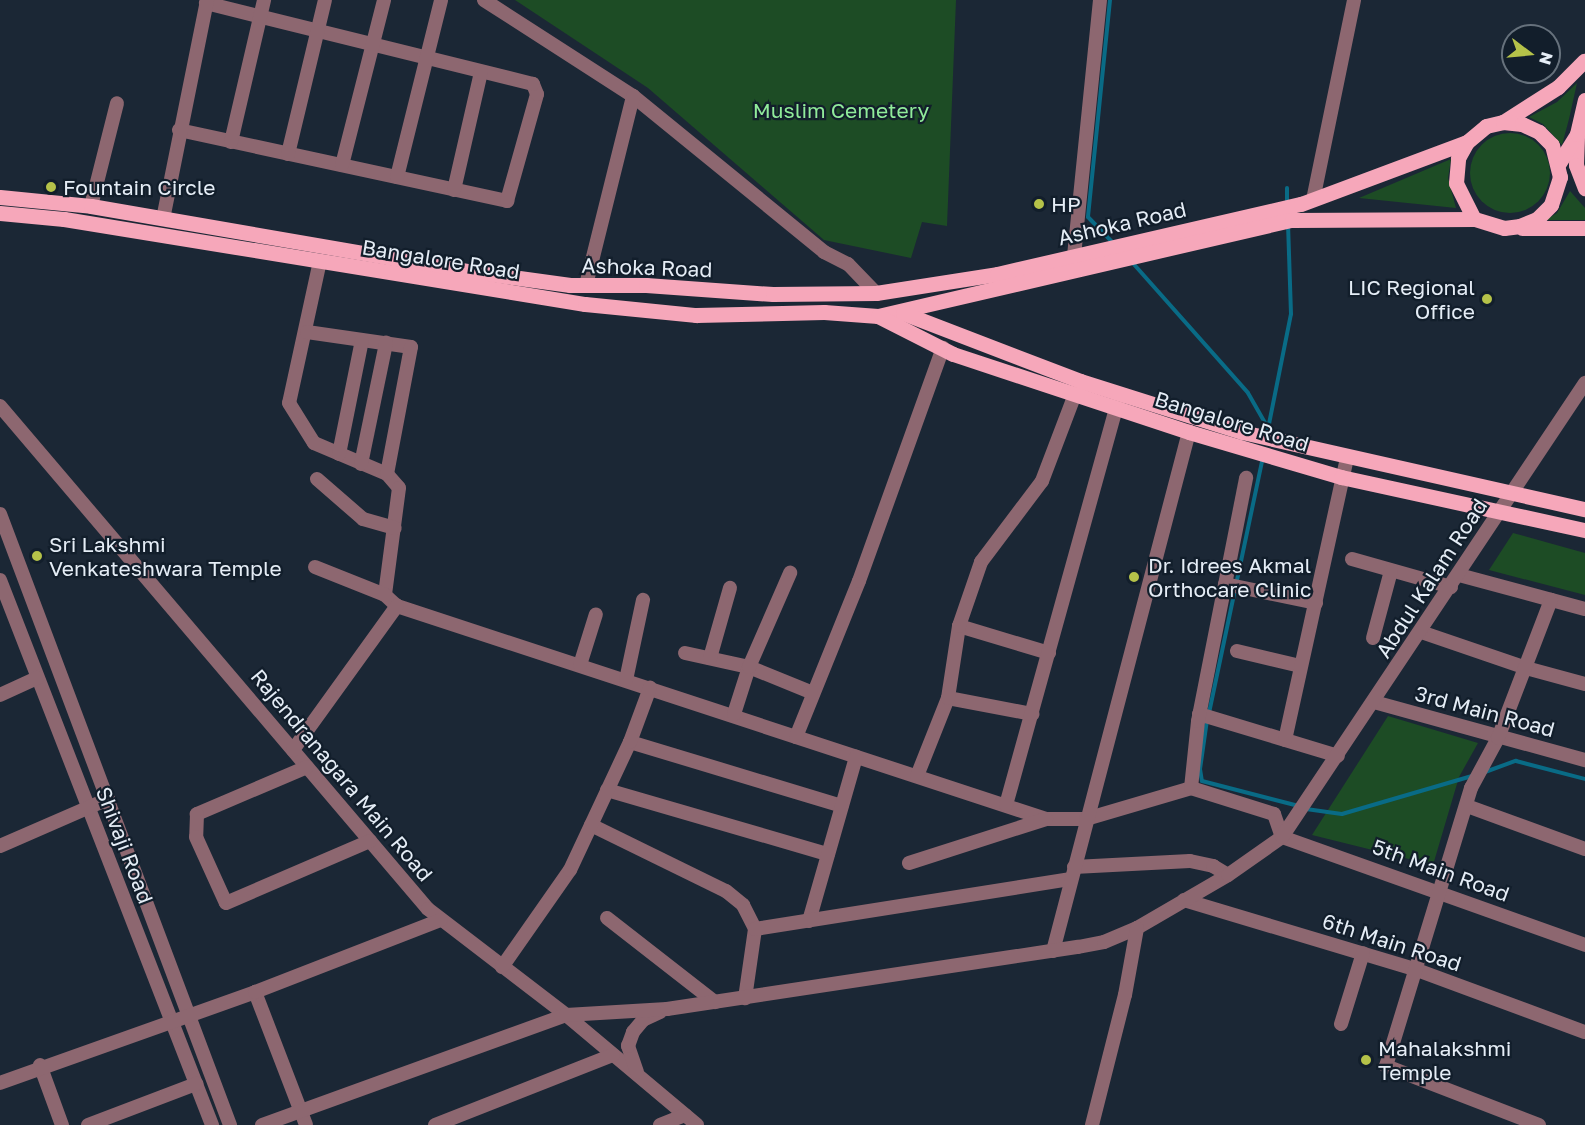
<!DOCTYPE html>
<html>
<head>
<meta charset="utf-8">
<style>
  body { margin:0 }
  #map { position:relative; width:1585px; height:1125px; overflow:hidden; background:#1b2735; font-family:"Golos Text",sans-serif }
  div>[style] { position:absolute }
  .green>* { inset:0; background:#1d4c25 }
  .round { border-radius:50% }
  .stream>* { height:4px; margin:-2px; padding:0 2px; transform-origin:2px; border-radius:2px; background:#096b86 }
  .minor>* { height:14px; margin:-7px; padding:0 7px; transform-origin:7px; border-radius:7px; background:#8d6770 }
  .major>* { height:15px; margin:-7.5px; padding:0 7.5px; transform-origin:7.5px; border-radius:7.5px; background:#f6a7ba }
  .dots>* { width:16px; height:16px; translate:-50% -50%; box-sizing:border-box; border:3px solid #121e2b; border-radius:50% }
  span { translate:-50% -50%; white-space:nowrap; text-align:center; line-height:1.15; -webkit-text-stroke:4.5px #121e2b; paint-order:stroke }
  .park-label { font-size:21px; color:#90eb9a }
  .poi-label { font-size:21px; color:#e5edf6 }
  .left { translate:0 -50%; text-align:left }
  .right { translate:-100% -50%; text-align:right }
  .street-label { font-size:21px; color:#e5edf6 }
  .north { position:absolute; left:1501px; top:24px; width:60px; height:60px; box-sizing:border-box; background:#121e2b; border:2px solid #66717c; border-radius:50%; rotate:106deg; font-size:16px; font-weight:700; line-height:24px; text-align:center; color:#e5edf6 }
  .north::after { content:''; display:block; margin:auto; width:21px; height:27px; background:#b5c249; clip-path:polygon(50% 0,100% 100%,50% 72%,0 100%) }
</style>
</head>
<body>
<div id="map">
  <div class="green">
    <div style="clip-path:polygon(515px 0,956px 0,947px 226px,922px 222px,911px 258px,824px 240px,648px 88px)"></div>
    <div style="clip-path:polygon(1577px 83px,1569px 119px,1562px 145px,1543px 124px,1529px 117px,1557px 102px)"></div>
    <div class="round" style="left:1470px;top:133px;width:80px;height:80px"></div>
    <div style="clip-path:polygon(1451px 159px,1448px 178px,1456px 208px,1359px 198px)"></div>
    <div style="clip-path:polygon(1570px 191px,1585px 208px,1585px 220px,1546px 220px,1557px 213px)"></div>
    <div style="clip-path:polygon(1513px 533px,1585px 553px,1585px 595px,1489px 570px)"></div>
    <div style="clip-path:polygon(1388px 716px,1478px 743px,1459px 777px,1433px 865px,1312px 835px)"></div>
  </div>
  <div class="stream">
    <div style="left:1110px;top:0;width:218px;rotate:95.8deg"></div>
    <div style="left:1088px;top:217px;width:36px;rotate:46deg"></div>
    <div style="left:1287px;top:188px;width:15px;rotate:90deg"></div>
    <div style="left:1131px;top:261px;width:176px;rotate:48.4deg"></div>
    <div style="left:1248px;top:393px;width:40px;rotate:60.3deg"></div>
    <div style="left:1267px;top:434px;width:122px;rotate:-78.7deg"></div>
    <div style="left:1291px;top:314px;width:89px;rotate:-91.9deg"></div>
    <div style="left:1209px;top:713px;width:263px;rotate:-78.1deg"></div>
    <div style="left:1207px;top:720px;width:49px;rotate:98.1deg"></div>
    <div style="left:1200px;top:769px;width:12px;rotate:81deg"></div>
    <div style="left:1202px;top:781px;width:100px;rotate:14.5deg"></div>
    <div style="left:1485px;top:772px;width:33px;rotate:-20deg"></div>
    <div style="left:1516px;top:761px;width:71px;rotate:14.6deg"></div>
    <div style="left:1306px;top:809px;width:36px;rotate:8deg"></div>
    <div style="left:1342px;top:814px;width:139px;rotate:-16.3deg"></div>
  </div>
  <div class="minor">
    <div style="left:484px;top:0;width:177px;rotate:32.8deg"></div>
    <div style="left:633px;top:96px;width:247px;rotate:39.2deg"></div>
    <div style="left:824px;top:252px;width:27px;rotate:27deg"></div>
    <div style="left:848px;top:264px;width:40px;rotate:46deg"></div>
    <div style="left:179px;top:130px;width:336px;rotate:12.2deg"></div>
    <div style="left:507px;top:201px;width:111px;rotate:-74.3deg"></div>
    <div style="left:537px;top:94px;width:11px;rotate:-112deg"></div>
    <div style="left:533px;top:84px;width:337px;rotate:-166.1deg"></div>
    <div style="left:231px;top:142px;width:146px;rotate:-76.9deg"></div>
    <div style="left:288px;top:154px;width:158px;rotate:-76.5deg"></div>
    <div style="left:342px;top:165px;width:170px;rotate:-75.7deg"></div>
    <div style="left:397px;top:177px;width:182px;rotate:-76deg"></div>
    <div style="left:454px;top:190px;width:121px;rotate:-77.1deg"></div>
    <div style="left:1313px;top:200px;width:204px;rotate:-78.4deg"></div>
    <div style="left:91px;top:206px;width:106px;rotate:-75.8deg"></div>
    <div style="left:163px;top:219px;width:223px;rotate:-78.6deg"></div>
    <div style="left:1074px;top:256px;width:257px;rotate:-84.2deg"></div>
    <div style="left:320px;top:261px;width:145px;rotate:102.3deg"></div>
    <div style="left:289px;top:403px;width:47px;rotate:58deg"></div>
    <div style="left:314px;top:443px;width:79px;rotate:23deg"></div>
    <div style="left:387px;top:474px;width:18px;rotate:49deg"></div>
    <div style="left:399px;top:488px;width:108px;rotate:97.5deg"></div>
    <div style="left:385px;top:595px;width:16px;rotate:43deg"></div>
    <div style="left:397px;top:606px;width:683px;rotate:18.17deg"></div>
    <div style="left:1046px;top:819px;width:40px"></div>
    <div style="left:1086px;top:819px;width:109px;rotate:-16.4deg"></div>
    <div style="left:1191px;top:788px;width:87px;rotate:17.4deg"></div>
    <div style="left:1274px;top:814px;width:24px;rotate:71deg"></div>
    <div style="left:1282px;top:837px;width:322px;rotate:19.6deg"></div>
    <div style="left:586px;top:285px;width:195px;rotate:-76deg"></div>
    <div style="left:307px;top:332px;width:105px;rotate:8.2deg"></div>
    <div style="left:411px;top:347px;width:129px;rotate:100.7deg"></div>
    <div style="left:0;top:406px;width:660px;rotate:49.61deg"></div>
    <div style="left:428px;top:909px;width:174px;rotate:37.5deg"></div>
    <div style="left:566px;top:1015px;width:171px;rotate:40deg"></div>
    <div style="left:339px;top:454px;width:116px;rotate:-78.6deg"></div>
    <div style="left:361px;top:464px;width:124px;rotate:-78.3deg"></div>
    <div style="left:317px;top:479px;width:61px;rotate:41deg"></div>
    <div style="left:363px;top:519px;width:33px;rotate:16deg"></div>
    <div style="left:0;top:514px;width:653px;rotate:69.37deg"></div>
    <div style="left:1352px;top:559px;width:103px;rotate:15.8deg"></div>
    <div style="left:315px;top:567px;width:75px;rotate:21.8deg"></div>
    <div style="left:1459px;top:575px;width:131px;rotate:15.1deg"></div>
    <div style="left:0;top:580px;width:585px;rotate:68.74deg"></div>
    <div style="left:1225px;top:584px;width:93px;rotate:11.8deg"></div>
    <div style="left:959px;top:626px;width:94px;rotate:16.7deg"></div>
    <div style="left:1421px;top:632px;width:111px;rotate:18.9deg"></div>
    <div style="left:1526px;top:668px;width:61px;rotate:15.2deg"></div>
    <div style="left:1373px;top:638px;width:69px;rotate:-75deg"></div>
    <div style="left:1237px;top:651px;width:65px;rotate:13.4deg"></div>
    <div style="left:685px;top:653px;width:66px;rotate:12.3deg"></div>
    <div style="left:749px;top:667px;width:69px;rotate:22.1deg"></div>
    <div style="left:710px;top:658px;width:73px;rotate:-74.1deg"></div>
    <div style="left:580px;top:665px;width:53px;rotate:-72.6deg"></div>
    <div style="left:626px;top:680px;width:82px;rotate:-78deg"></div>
    <div style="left:0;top:695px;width:41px;rotate:-24.7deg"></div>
    <div style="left:948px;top:698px;width:86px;rotate:10.8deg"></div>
    <div style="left:1374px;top:702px;width:219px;rotate:15.4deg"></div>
    <div style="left:734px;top:714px;width:49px;rotate:-72.3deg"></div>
    <div style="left:749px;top:667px;width:103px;rotate:-66.4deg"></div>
    <div style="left:1199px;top:714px;width:145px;rotate:16.8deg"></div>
    <div style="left:796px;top:737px;width:168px;rotate:-68deg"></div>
    <div style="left:859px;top:581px;width:248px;rotate:-70.2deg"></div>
    <div style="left:1285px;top:740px;width:290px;rotate:-77.6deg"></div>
    <div style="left:630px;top:742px;width:221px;rotate:16.8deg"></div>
    <div style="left:293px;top:750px;width:178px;rotate:-54.2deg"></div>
    <div style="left:307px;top:767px;width:120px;rotate:156.9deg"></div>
    <div style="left:197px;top:814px;width:23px;rotate:92deg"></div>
    <div style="left:196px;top:837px;width:72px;rotate:65.6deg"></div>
    <div style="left:226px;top:903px;width:157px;rotate:-23.3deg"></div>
    <div style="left:917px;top:776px;width:84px;rotate:-68.3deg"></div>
    <div style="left:948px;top:698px;width:73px;rotate:-81.3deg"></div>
    <div style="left:959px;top:626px;width:68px;rotate:-71deg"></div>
    <div style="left:981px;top:562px;width:101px;rotate:-53deg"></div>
    <div style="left:1042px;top:481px;width:102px;rotate:-69.2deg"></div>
    <div style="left:1191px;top:788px;width:67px;rotate:-84deg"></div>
    <div style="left:1198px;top:721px;width:248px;rotate:-78.8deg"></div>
    <div style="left:607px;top:790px;width:230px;rotate:16.2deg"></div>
    <div style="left:1006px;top:805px;width:422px;rotate:-74.5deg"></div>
    <div style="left:1467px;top:806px;width:126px;rotate:20deg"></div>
    <div style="left:591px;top:825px;width:150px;rotate:26.1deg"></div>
    <div style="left:726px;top:891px;width:22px;rotate:39deg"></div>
    <div style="left:743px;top:905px;width:27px;rotate:63deg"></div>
    <div style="left:755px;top:929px;width:70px;rotate:98.2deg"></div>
    <div style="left:0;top:846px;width:118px;rotate:-23.5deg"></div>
    <div style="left:909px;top:863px;width:144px;rotate:-17.8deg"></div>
    <div style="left:1074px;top:867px;width:116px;rotate:-3deg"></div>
    <div style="left:1190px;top:861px;width:24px;rotate:12deg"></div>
    <div style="left:1213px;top:866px;width:17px;rotate:31deg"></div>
    <div style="left:1184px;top:900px;width:243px;rotate:16.7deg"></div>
    <div style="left:1417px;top:970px;width:179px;rotate:20.3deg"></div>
    <div style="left:607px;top:918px;width:137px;rotate:37.9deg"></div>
    <div style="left:809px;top:921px;width:171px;rotate:-74deg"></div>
    <div style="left:755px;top:929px;width:320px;rotate:-9deg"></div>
    <div style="left:1053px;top:951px;width:537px;rotate:-75.32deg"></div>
    <div style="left:502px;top:967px;width:118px;rotate:-55deg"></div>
    <div style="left:570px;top:870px;width:141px;rotate:-64.9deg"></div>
    <div style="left:630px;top:742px;width:58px;rotate:-69.7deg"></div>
    <div style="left:255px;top:992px;width:142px;rotate:69deg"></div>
    <div style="left:1341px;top:1024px;width:74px;rotate:-72.8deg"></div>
    <div style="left:40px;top:1065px;width:64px;rotate:69.9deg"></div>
    <div style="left:637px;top:1072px;width:28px;rotate:-109deg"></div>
    <div style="left:628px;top:1046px;width:15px;rotate:-70deg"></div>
    <div style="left:633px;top:1032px;width:16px;rotate:-50deg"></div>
    <div style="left:643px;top:1020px;width:19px;rotate:-25deg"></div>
    <div style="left:0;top:1083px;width:271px;rotate:-19.6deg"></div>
    <div style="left:255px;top:992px;width:199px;rotate:-21.2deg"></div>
    <div style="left:88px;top:1125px;width:116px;rotate:-20.8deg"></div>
    <div style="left:262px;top:1125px;width:323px;rotate:-19.9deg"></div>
    <div style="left:566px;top:1015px;width:101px;rotate:-3.4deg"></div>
    <div style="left:667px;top:1009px;width:416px;rotate:-8.6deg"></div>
    <div style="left:1078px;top:947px;width:26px;rotate:-11deg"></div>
    <div style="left:1104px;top:942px;width:36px;rotate:-23deg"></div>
    <div style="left:1137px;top:928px;width:105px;rotate:-30.2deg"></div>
    <div style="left:1228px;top:875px;width:66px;rotate:-35.1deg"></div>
    <div style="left:1282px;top:837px;width:546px;rotate:-56.28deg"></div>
    <div style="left:435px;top:1125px;width:191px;rotate:-21.5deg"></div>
    <div style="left:660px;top:1125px;width:27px;rotate:-22deg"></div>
    <div style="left:1092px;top:1125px;width:134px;rotate:-75.8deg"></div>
    <div style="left:1125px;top:995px;width:68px;rotate:-79.8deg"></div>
    <div style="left:1539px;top:1125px;width:164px;rotate:-158.9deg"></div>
    <div style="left:1386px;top:1066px;width:291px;rotate:-73deg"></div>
    <div style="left:1471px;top:788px;width:57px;rotate:-61.6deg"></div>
    <div style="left:1498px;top:738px;width:148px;rotate:-69deg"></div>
  </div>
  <div class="major">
    <div style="left:1503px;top:122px;width:65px;rotate:-32.5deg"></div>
    <div style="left:1558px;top:87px;width:37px;rotate:-45deg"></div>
    <div style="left:1577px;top:137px;width:28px;rotate:92deg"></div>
    <div style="left:1576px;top:165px;width:25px;rotate:69deg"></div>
    <div style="left:1559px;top:163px;width:34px;rotate:-58deg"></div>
    <div style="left:1577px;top:134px;width:35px;rotate:-77deg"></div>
    <div style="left:0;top:197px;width:91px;rotate:5.6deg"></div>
    <div style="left:91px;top:206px;width:383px;rotate:9.8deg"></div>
    <div style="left:468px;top:271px;width:103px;rotate:7.8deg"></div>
    <div style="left:570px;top:285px;width:76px"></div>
    <div style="left:646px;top:285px;width:127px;rotate:4.1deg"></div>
    <div style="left:773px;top:294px;width:103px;rotate:-0.6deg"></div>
    <div style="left:876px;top:293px;width:122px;rotate:-8.9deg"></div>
    <div style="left:997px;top:274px;width:312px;rotate:-13deg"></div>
    <div style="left:1301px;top:204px;width:177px;rotate:-20.5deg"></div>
    <div style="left:1467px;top:142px;width:25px;rotate:-40deg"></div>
    <div style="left:1486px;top:126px;width:17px;rotate:-13deg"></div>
    <div style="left:1503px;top:122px;width:19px;rotate:6deg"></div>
    <div style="left:1522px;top:124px;width:19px;rotate:25deg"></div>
    <div style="left:1539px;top:132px;width:18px;rotate:45deg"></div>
    <div style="left:1552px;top:145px;width:33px;rotate:76deg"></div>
    <div style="left:1560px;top:177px;width:29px;rotate:108deg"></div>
    <div style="left:1551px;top:205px;width:20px;rotate:135deg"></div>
    <div style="left:1537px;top:219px;width:18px;rotate:158deg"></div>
    <div style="left:1520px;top:226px;width:16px;rotate:173deg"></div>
    <div style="left:1504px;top:228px;width:31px;rotate:-163deg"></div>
    <div style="left:1474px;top:219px;width:40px;rotate:-116.6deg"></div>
    <div style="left:1456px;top:183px;width:25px;rotate:-85deg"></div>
    <div style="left:1458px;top:158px;width:18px;rotate:-61deg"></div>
    <div style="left:0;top:213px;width:64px;rotate:5.4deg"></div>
    <div style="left:64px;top:219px;width:528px;rotate:9.27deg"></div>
    <div style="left:585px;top:304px;width:112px;rotate:5.7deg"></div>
    <div style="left:696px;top:315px;width:128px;rotate:-1.3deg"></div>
    <div style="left:824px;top:312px;width:54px;rotate:4.2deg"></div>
    <div style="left:878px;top:316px;width:425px;rotate:-13.1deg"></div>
    <div style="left:1292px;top:220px;width:182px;rotate:-0.3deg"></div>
    <div style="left:1522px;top:228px;width:63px"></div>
    <div style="left:903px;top:313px;width:190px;rotate:21deg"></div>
    <div style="left:1080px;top:381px;width:170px;rotate:17.5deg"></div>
    <div style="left:1242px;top:432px;width:352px;rotate:12.7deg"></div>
    <div style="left:878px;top:316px;width:84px;rotate:26.9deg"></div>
    <div style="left:953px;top:354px;width:249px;rotate:18.3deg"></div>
    <div style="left:1189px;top:432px;width:159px;rotate:16.5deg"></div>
    <div style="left:1341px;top:477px;width:250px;rotate:12.3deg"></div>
  </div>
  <div class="dots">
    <div style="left:51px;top:187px;background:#b5c249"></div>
    <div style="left:1039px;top:204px;background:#b5c249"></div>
    <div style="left:1487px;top:299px;background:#b5c249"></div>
    <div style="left:37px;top:556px;background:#b5c249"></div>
    <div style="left:1134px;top:577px;background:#b5c249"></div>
    <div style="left:1366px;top:1060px;background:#b5c249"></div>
  </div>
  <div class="park-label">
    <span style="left:841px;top:110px">Muslim Cemetery</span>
  </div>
  <div class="poi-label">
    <span class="left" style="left:63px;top:187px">Fountain Circle</span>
    <span class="left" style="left:1051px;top:204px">HP</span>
    <span class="right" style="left:1475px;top:299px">LIC Regional<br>Office</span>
    <span class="left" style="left:49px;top:556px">Sri Lakshmi<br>Venkateshwara Temple</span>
    <span class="left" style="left:1148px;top:577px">Dr. Idrees Akmal<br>Orthocare Clinic</span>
    <span class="left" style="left:1378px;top:1060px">Mahalakshmi<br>Temple</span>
  </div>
  <div class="street-label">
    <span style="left:1122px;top:223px;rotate:-13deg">Ashoka Road</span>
    <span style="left:441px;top:259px;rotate:9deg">Bangalore Road</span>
    <span style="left:647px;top:267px;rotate:2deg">Ashoka Road</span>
    <span style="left:1232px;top:421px;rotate:17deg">Bangalore Road</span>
    <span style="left:1431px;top:578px;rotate:-57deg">Abdul Kalam Road</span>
    <span style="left:1485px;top:711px;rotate:15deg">3rd Main Road</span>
    <span style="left:342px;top:775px;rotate:50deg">Rajendranagara Main Road</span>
    <span style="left:125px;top:845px;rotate:69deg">Shivaji Road</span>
    <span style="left:1441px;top:870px;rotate:20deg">5th Main Road</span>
    <span style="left:1392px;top:942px;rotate:18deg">6th Main Road</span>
  </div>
  <div class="north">N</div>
</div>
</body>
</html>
